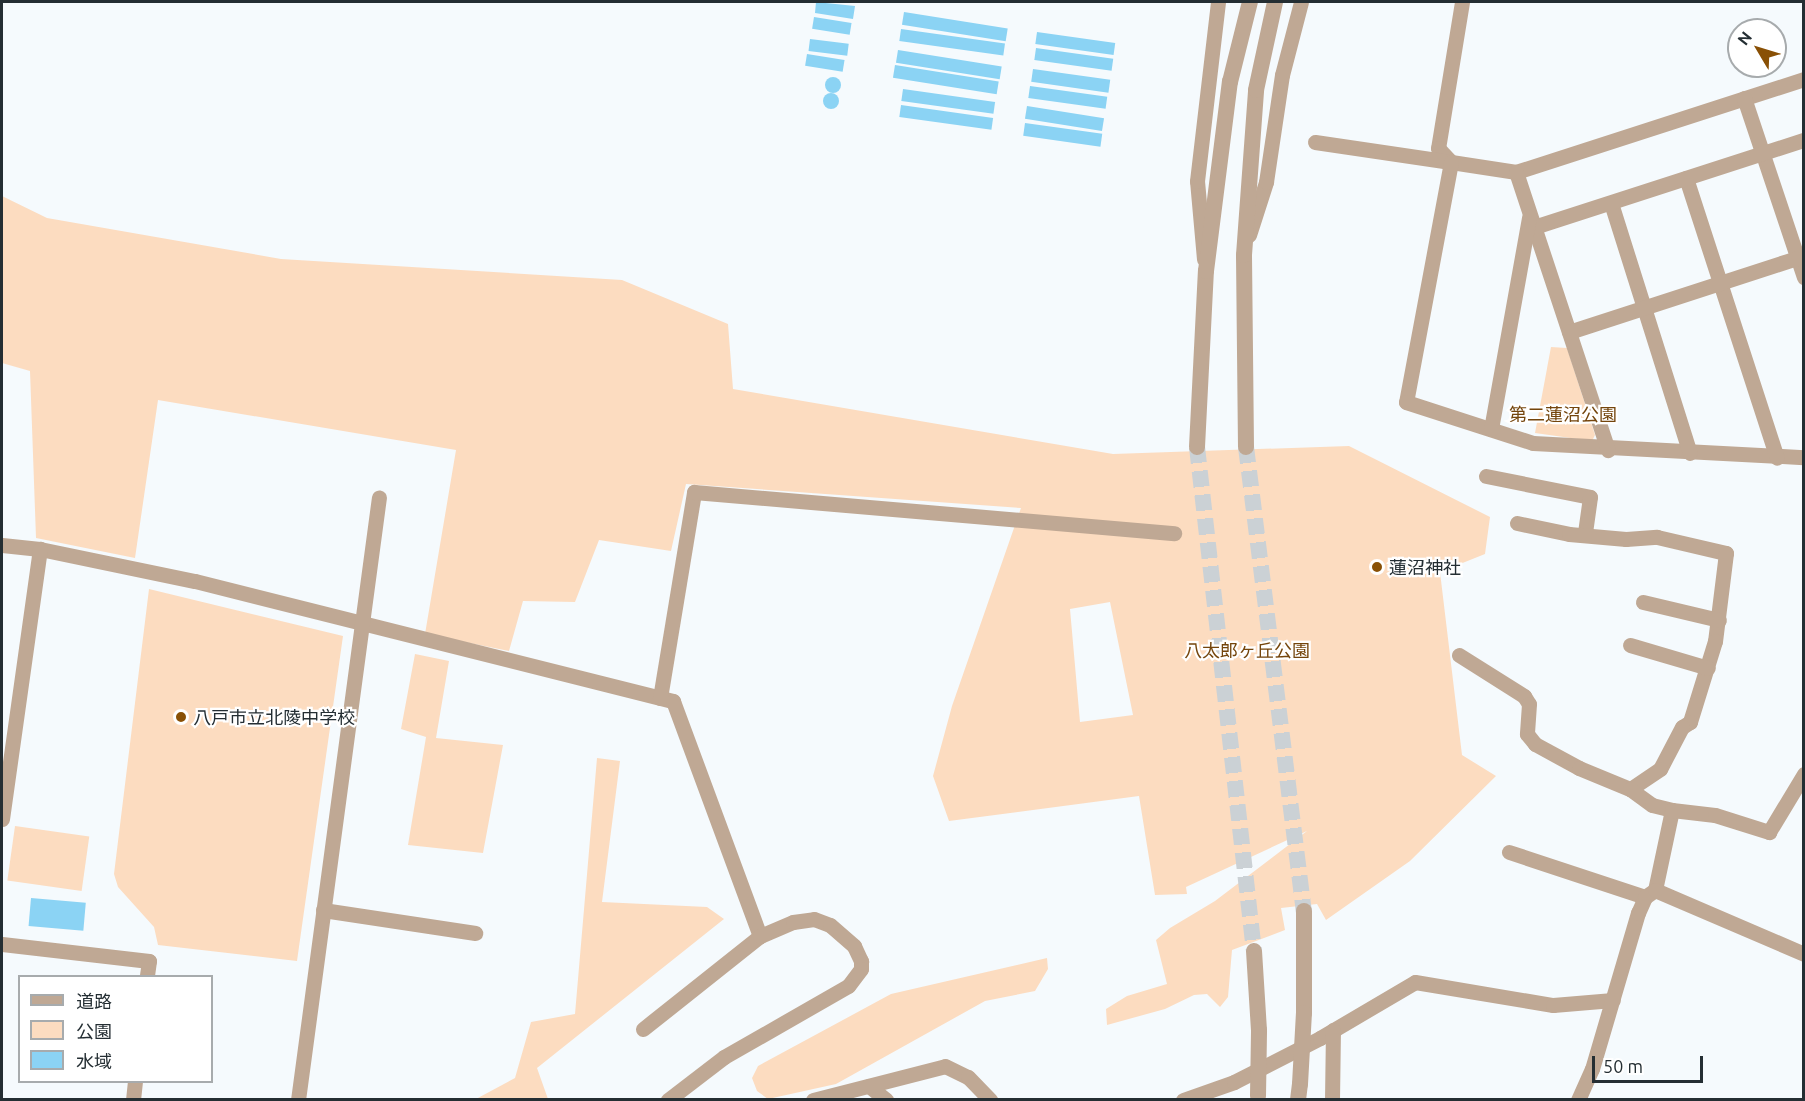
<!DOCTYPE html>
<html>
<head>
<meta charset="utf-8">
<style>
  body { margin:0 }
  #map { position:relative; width:1805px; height:1101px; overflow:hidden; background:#f5fafd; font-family:Ubuntu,"Noto Sans JP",sans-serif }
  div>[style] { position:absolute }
  .green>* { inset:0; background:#fcdcc0; transform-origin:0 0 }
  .water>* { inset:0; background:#8bd3f4; transform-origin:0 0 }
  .round { border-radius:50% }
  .tertiary-tunnel>* { height:16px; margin-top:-8px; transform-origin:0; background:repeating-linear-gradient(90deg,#cbd1d5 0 16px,transparent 0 24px) }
  .minor>* { height:15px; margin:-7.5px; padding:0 7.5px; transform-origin:7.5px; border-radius:7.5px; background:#bfa894 }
  .tertiary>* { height:16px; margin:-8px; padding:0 8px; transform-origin:8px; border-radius:8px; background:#bfa894 }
  .tertiary-bridge>* { height:16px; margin:-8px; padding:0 8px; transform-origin:8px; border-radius:8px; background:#bfa894 }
  .dots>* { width:16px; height:16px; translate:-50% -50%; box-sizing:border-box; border:3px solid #fff; border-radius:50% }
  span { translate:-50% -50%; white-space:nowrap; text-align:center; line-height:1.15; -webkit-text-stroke:4.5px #fff; paint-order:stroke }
  .park-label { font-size:18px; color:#74450c }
  .poi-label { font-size:18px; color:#242e33 }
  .left { translate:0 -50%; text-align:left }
  .frame { position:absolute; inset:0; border:3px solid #242e33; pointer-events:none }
  .legend { position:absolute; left:18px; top:975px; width:195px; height:108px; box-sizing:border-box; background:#fff; border:2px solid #a7abad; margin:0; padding:8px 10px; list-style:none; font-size:18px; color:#242e33 }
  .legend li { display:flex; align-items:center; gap:12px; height:30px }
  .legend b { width:30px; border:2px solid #a7abad }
  .north { position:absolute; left:1727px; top:18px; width:60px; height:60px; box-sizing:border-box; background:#fff; border:2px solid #a7abad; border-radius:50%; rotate:308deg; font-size:16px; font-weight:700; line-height:24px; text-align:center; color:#242e33 }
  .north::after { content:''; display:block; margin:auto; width:21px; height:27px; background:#895005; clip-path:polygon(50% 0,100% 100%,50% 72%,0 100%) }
  .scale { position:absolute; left:1592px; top:1056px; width:111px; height:27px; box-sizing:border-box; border:3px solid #242e33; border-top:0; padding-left:8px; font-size:18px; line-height:21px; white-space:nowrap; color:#242e33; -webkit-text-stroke:4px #fff; paint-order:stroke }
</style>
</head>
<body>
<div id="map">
  <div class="green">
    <div style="clip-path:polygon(evenodd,2px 196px,47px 218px,281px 259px,622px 280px,728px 324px,733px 389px,1113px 454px,1349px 446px,1490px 517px,1485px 554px,1440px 572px,1462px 755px,1496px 776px,1410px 861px,1326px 920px,1317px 904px,1281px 908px,1285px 930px,1232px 950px,1228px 997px,1220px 1007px,1207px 994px,1194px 995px,1165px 1009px,1107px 1025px,1106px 1009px,1127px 996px,1167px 984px,1156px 940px,1170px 928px,1215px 901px,1307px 831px,1186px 887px,1187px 894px,1155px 895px,1139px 796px,949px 821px,933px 776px,952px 706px,1021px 508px,686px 484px,671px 551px,599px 540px,575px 602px,523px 601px,509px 651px,425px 634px,456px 450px,158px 400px,135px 558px,36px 538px,30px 371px,2px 363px,2px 196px,1110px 602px,1133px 715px,1080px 722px,1070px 609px,1110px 602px)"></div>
    <div style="clip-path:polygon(1551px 347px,1567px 348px,1595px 435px,1592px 441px,1535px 433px)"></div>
    <div style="clip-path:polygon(149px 589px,343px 636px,297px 961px,158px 945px,154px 927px,118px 887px,114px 874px)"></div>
    <div style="clip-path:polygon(415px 654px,449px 661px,436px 738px,503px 745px,483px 853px,408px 845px,426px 737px,401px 729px)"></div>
    <div style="clip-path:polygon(597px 758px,620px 761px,602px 902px,707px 907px,724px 919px,537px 1068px,548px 1099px,476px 1099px,515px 1078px,531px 1022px,575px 1014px)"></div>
    <div style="left:15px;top:826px;width:75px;height:55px;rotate:8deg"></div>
    <div style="clip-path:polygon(1047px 958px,1048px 969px,1035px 991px,985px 1001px,836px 1084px,768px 1099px,757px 1091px,752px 1078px,758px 1066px,891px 994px)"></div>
  </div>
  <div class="water">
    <div style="clip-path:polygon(816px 2px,855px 6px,853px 19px,815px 13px)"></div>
    <div style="left:904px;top:12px;width:105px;height:13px;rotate:9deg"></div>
    <div style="left:814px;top:17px;width:38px;height:12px;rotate:9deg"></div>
    <div style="left:901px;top:29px;width:105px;height:12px;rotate:8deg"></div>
    <div style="left:1037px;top:32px;width:79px;height:12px;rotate:8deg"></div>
    <div style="left:810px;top:39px;width:39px;height:12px;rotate:7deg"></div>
    <div style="left:1036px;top:48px;width:78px;height:12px;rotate:8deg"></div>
    <div style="left:898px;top:50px;width:105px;height:13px;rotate:9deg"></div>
    <div style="left:807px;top:54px;width:38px;height:12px;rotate:9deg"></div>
    <div style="left:895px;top:65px;width:105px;height:13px;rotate:9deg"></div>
    <div style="left:1033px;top:69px;width:78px;height:13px;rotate:8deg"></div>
    <div class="round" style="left:825px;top:77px;width:16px;height:16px"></div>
    <div style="left:1030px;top:86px;width:78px;height:12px;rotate:8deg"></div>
    <div style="left:903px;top:89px;width:93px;height:12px;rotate:8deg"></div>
    <div class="round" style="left:823px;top:93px;width:16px;height:16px"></div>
    <div style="left:901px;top:105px;width:93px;height:12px;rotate:8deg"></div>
    <div style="left:1027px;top:106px;width:78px;height:13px;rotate:9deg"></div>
    <div style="left:1025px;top:123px;width:78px;height:13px;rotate:8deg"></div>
    <div style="left:31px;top:898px;width:55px;height:28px;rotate:5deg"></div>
  </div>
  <div class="tertiary-tunnel">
    <div style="left:1197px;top:447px;width:507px;rotate:83.55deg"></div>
    <div style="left:1246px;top:447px;width:468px;rotate:82.9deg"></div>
  </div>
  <div class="minor">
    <div style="left:1462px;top:2px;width:148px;rotate:99.3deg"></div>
    <div style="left:1438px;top:148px;width:19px;rotate:47deg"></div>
    <div style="left:1451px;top:162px;width:66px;rotate:8.7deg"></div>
    <div style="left:1516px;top:172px;width:303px;rotate:-17.9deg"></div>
    <div style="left:1744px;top:98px;width:189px;rotate:71.5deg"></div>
    <div style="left:1315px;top:142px;width:137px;rotate:8.4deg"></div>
    <div style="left:1451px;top:162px;width:244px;rotate:100.6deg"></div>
    <div style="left:1406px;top:402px;width:133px;rotate:17.9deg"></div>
    <div style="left:1533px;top:443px;width:271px;rotate:3deg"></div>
    <div style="left:1516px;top:172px;width:293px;rotate:71.7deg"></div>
    <div style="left:1686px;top:178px;width:294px;rotate:72deg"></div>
    <div style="left:1611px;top:203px;width:262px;rotate:72.5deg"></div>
    <div style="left:1534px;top:227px;width:284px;rotate:-17.9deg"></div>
    <div style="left:1249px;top:235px;width:56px;rotate:-72.2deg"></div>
    <div style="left:1266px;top:182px;width:108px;rotate:-81.5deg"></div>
    <div style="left:1282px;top:75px;width:75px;rotate:-75.4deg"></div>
    <div style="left:1204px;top:259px;width:78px;rotate:-95.1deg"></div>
    <div style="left:1197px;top:181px;width:180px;rotate:-83.3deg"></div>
    <div style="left:1569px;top:332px;width:240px;rotate:-18deg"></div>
    <div style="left:1491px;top:429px;width:215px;rotate:-79.8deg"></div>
    <div style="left:1486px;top:476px;width:106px;rotate:11.4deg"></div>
    <div style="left:1590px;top:497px;width:36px;rotate:98deg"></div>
    <div style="left:1517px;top:523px;width:53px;rotate:11.9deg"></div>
    <div style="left:1569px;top:534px;width:57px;rotate:5deg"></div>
    <div style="left:1626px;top:539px;width:31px;rotate:-4deg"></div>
    <div style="left:1657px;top:537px;width:71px;rotate:13.1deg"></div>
    <div style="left:1726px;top:553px;width:89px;rotate:97.1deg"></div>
    <div style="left:1715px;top:641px;width:85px;rotate:107.2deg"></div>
    <div style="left:1690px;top:722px;width:9px;rotate:148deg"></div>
    <div style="left:1682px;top:727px;width:47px;rotate:117.6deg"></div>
    <div style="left:1660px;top:769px;width:36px;rotate:146deg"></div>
    <div style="left:2px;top:545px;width:38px;rotate:6deg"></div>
    <div style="left:40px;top:549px;width:158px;rotate:11.7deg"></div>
    <div style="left:195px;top:581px;width:493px;rotate:14.1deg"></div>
    <div style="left:673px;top:701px;width:251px;rotate:69.7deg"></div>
    <div style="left:1643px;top:602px;width:78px;rotate:13.3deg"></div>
    <div style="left:1630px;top:645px;width:81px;rotate:16.4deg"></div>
    <div style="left:1459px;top:655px;width:77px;rotate:32.2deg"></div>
    <div style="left:1524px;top:696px;width:9px;rotate:58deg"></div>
    <div style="left:1529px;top:704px;width:30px;rotate:94deg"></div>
    <div style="left:1527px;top:734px;width:13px;rotate:51deg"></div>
    <div style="left:1535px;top:744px;width:50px;rotate:28.6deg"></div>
    <div style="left:1579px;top:768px;width:55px;rotate:22.4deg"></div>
    <div style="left:1630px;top:789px;width:27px;rotate:36deg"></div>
    <div style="left:1652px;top:805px;width:21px;rotate:14deg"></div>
    <div style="left:1672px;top:810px;width:82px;rotate:102deg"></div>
    <div style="left:660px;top:698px;width:209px;rotate:-80.6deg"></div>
    <div style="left:694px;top:492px;width:482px;rotate:4.9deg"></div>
    <div style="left:1672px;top:810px;width:43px;rotate:6.6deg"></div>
    <div style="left:1715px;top:815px;width:57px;rotate:17.5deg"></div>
    <div style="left:1769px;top:832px;width:68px;rotate:-58.9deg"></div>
    <div style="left:2px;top:819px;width:273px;rotate:-82deg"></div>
    <div style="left:1509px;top:852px;width:143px;rotate:18.3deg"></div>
    <div style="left:323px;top:910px;width:154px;rotate:8.6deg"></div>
    <div style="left:2px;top:944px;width:148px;rotate:6.6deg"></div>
    <div style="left:149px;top:961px;width:15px;rotate:98deg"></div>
    <div style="left:643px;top:1029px;width:149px;rotate:-38.5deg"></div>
    <div style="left:760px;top:936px;width:36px;rotate:-23deg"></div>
    <div style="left:793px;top:922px;width:21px;rotate:-8deg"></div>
    <div style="left:814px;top:919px;width:17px;rotate:21deg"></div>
    <div style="left:830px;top:925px;width:32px;rotate:41deg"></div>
    <div style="left:854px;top:946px;width:17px;rotate:65deg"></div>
    <div style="left:861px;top:961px;width:8px;rotate:90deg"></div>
    <div style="left:861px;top:969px;width:21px;rotate:127deg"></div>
    <div style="left:848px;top:986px;width:143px;rotate:150.2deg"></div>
    <div style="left:724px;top:1057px;width:71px;rotate:142.5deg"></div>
    <div style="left:869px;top:1086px;width:22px;rotate:39deg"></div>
    <div style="left:133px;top:1100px;width:18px;rotate:-84deg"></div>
    <div style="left:298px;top:1100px;width:608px;rotate:-82.35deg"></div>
    <div style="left:813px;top:1100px;width:136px;rotate:-14.4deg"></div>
    <div style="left:945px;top:1066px;width:25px;rotate:26deg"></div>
    <div style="left:968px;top:1077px;width:32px;rotate:46deg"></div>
    <div style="left:1183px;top:1100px;width:54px;rotate:-19.4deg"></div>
    <div style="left:1234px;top:1082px;width:97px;rotate:-27.1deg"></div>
    <div style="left:1320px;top:1038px;width:110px;rotate:-30.5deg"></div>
    <div style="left:1415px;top:982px;width:140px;rotate:9.5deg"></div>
    <div style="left:1553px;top:1005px;width:60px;rotate:-4.8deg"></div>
    <div style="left:1332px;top:1100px;width:70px;rotate:-89.2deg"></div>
    <div style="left:1578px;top:1100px;width:34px;rotate:-66deg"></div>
    <div style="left:1592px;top:1069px;width:163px;rotate:-73.6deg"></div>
    <div style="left:1638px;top:913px;width:17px;rotate:-66deg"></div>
    <div style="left:1645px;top:897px;width:12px;rotate:-35deg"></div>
    <div style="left:1655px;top:890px;width:162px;rotate:23.2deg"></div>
  </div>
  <div class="tertiary">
    <div style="left:1197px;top:447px;width:176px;rotate:-87.1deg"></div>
    <div style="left:1206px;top:271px;width:191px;rotate:-82.8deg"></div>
    <div style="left:1230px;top:82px;width:82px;rotate:-76deg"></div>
    <div style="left:1246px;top:447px;width:192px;rotate:-90.6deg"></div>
    <div style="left:1244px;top:255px;width:165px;rotate:-85.8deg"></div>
    <div style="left:1256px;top:90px;width:90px;rotate:-77.8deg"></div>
    <div style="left:1254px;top:951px;width:79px;rotate:86.4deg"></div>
    <div style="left:1304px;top:1013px;width:102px;rotate:-90deg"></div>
    <div style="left:1298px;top:1100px;width:16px;rotate:-83deg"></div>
  </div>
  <div class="tertiary-bridge">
    <div style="left:1300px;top:1084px;width:71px;rotate:-86.8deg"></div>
    <div style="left:1258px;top:1096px;width:66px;rotate:-89.1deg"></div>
  </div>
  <div class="dots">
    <div style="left:1377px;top:567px;background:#895005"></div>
    <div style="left:181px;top:717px;background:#895005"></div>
  </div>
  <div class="park-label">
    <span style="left:1563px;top:414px">第二蓮沼公園</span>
    <span style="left:1247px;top:650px">八太郎ヶ丘公園</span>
  </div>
  <div class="poi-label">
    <span class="left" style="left:1389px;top:567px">蓮沼神社</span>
    <span class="left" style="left:193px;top:717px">八戸市立北陵中学校</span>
  </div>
  <div class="frame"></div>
  <ul class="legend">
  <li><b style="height:8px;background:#bfa894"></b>道路</li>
  <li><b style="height:16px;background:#fcdcc0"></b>公園</li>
  <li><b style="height:16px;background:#8bd3f4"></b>水域</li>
  </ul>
  <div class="north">N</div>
  <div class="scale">50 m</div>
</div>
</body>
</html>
